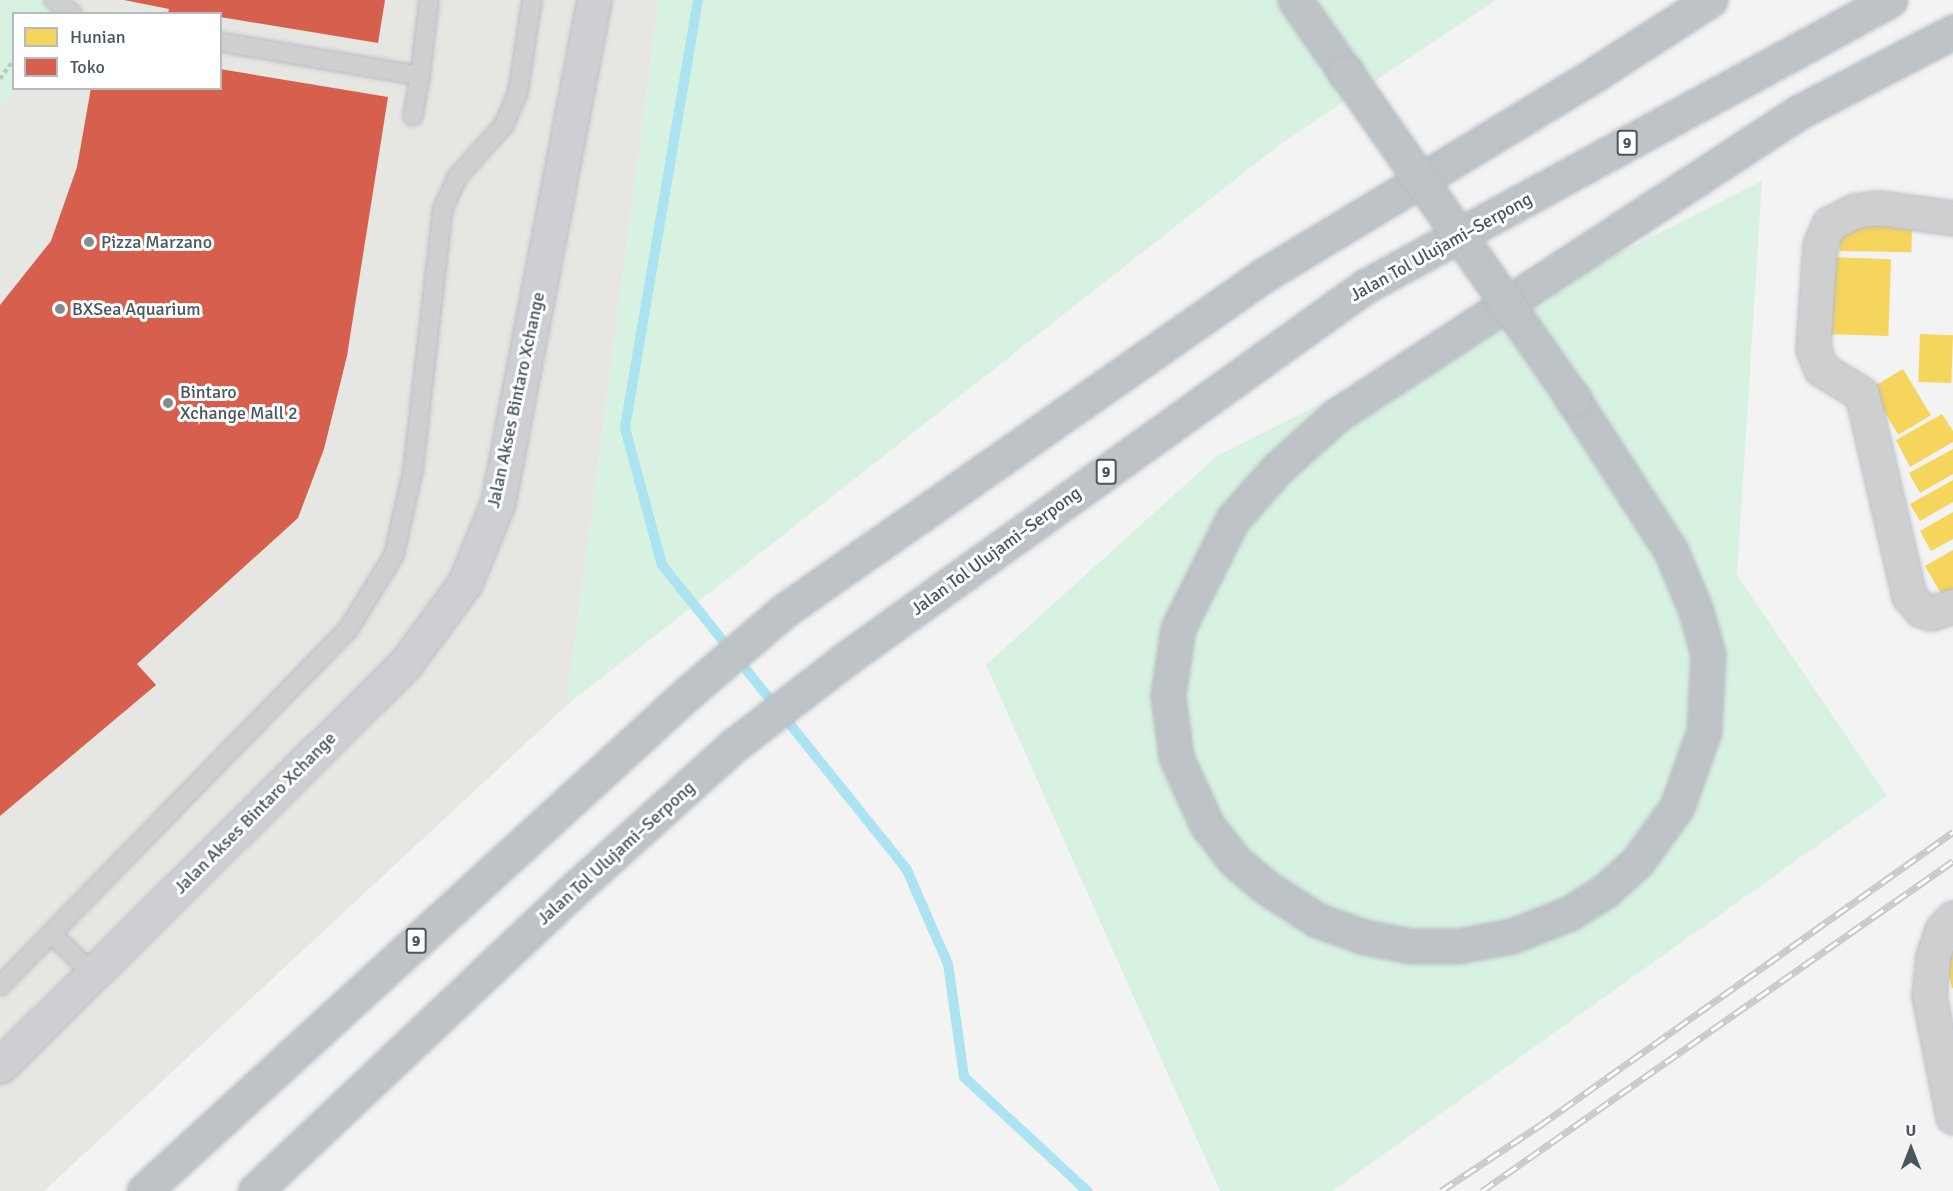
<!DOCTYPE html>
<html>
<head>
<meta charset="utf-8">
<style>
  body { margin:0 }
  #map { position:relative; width:1953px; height:1191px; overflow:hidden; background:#f3f3f3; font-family:Signika,sans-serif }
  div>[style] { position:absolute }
  .commercial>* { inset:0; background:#e6e6e2 }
  .green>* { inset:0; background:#d8f2e1 }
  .homes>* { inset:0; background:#f6d55c; transform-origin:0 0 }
  .shops>* { inset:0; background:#d6604d }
  .stream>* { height:10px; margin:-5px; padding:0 5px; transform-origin:5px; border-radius:5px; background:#ace3f0 }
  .path>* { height:4px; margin-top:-2px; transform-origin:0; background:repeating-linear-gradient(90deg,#bac7c3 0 4.5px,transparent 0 7.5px) }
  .roads { filter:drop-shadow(0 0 2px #b8bdc3) drop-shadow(0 0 2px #b8bdc3) }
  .service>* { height:18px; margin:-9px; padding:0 9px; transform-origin:9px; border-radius:9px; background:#cdcfd1 }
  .minor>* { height:33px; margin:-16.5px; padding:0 16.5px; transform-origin:16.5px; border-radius:16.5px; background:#cdcfd1 }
  .secondary>* { height:33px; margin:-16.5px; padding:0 16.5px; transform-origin:16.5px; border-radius:16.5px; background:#cdcfd3 }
  .motorway>* { height:33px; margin:-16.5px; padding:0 16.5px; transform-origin:16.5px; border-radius:16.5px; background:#bec3c8 }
  .rail>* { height:7px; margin-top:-3.5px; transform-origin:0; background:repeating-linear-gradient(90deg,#fff 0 14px,#c8c9cb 0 28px); box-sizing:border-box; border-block:2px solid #c8c9cb }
  .bridges { filter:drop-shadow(0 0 2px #b8bdc3) drop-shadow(0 0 2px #b8bdc3) }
  .motorway-bridge>* { height:33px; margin:-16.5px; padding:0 16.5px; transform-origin:16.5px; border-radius:16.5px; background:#bec3c8 }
  .dots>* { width:16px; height:16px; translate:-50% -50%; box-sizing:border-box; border:3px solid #fff; border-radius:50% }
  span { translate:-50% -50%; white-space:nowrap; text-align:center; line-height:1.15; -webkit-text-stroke:6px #fff; paint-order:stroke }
  .shield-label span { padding:2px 4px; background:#fff; border:2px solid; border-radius:4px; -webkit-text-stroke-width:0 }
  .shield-label { font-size:16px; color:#495660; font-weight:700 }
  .poi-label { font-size:18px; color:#495660 }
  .left { translate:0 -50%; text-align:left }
  .street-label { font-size:18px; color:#495660 }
  .legend { position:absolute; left:12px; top:12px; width:210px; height:78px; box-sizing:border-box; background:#fff; border:2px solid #b6bbbf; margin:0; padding:8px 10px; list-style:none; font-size:18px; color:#495660 }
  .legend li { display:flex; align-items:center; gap:12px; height:30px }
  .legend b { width:30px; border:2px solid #b6bbbf }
  .north { position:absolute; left:1881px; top:1119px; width:60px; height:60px; -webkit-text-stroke:4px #fff; paint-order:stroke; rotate:0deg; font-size:16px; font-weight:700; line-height:24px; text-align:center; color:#495660 }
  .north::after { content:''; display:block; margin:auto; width:21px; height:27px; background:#495660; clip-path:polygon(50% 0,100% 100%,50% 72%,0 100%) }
</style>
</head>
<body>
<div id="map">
  <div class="commercial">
    <div style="clip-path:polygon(evenodd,0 0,659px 0,567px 705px,44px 1191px,0 1191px,0 0,14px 14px,220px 14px,220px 88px,14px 88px,14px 14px)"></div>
  </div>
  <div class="green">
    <div style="clip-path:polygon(0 0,68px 0,66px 13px,14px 14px,15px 89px,0 110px)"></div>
    <div style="clip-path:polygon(659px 0,1496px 0,1279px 145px,567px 705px)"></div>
    <div style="clip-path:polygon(1762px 181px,1737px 575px,1887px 796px,1332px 1191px,1220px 1191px,986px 665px,1217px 456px)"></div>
  </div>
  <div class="homes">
    <div style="left:1840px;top:223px;width:72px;height:28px;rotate:1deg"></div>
    <div style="left:1830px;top:257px;width:61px;height:77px;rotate:2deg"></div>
    <div style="left:1920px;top:334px;width:33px;height:48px;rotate:2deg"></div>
    <div style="left:1903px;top:369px;width:54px;height:38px;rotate:59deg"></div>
    <div style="clip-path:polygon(1942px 414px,1953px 431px,1953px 442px,1910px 467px,1896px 440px)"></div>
    <div style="clip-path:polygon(1953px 449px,1953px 474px,1920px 493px,1909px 473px)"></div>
    <div style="clip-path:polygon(1953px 480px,1953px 502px,1920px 521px,1910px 504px)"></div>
    <div style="clip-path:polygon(1953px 512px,1953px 539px,1931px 551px,1920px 531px)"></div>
    <div style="clip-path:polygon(1953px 550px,1953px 595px,1945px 600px,1925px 566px)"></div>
    <div style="clip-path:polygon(1953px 949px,1953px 988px,1952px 988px,1944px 951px)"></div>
  </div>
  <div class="shops">
    <div style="clip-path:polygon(124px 0,385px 0,378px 43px,220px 17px,220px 14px,168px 14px,169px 9px)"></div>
    <div style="clip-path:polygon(220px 69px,388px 97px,347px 356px,324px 449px,298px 518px,137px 664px,156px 685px,0 816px,0 305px,51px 241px,77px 167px,91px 88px,220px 88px)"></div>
  </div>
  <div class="stream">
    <div style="left:698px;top:0;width:434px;rotate:99.7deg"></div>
    <div style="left:625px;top:428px;width:142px;rotate:74.9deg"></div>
    <div style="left:662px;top:565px;width:389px;rotate:51.2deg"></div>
    <div style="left:906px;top:868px;width:105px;rotate:66.4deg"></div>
    <div style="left:948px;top:964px;width:114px;rotate:81.9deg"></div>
    <div style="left:964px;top:1077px;width:168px;rotate:42.8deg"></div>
  </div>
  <div class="path">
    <div style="left:0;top:79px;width:24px;rotate:-55deg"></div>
  </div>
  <div class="roads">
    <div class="service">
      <div style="left:54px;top:0;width:23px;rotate:38deg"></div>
      <div style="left:220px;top:42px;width:203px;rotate:9.6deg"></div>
      <div style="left:420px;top:76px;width:77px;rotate:-83.2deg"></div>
      <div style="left:413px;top:116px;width:41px;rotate:-80.1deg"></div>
      <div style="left:53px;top:935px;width:56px;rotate:44.3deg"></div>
      <div style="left:0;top:986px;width:500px;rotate:-45.7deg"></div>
      <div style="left:349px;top:628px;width:86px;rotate:-58.3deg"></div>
      <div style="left:394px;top:555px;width:87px;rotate:-77.4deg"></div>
      <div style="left:413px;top:470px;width:264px;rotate:-83.5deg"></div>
      <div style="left:443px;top:208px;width:35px;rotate:-65deg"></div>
      <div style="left:458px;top:176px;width:69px;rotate:-48deg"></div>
      <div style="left:504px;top:125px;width:36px;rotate:-67deg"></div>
      <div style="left:518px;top:92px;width:93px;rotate:-81.3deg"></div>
    </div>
    <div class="minor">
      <div style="left:1953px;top:218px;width:75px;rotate:-172.3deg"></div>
      <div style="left:1879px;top:208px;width:24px;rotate:173deg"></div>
      <div style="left:1855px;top:211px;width:29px;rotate:153deg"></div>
      <div style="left:1829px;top:224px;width:23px;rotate:113deg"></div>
      <div style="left:1820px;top:245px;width:104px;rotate:93.9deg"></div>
      <div style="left:1813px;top:349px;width:22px;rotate:68deg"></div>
      <div style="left:1821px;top:369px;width:48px;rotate:31.4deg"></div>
      <div style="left:1862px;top:394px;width:207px;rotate:76.9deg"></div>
      <div style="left:1909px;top:596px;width:18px;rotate:49deg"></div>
      <div style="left:1921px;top:610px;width:10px;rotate:17deg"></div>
      <div style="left:1931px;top:613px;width:23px;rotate:-18deg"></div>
      <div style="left:1953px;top:918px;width:16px;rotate:133deg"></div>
      <div style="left:1942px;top:930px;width:28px;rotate:109deg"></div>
      <div style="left:1933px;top:956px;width:40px;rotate:95.7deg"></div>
      <div style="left:1929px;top:996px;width:123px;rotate:78.8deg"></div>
    </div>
    <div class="secondary">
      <div style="left:0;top:1066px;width:572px;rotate:-44.79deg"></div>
      <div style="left:406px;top:663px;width:99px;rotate:-53.6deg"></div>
      <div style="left:465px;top:583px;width:87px;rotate:-67.8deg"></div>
      <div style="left:498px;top:502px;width:511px;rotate:-79.17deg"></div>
    </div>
    <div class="motorway">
      <div style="left:1295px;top:0;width:89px;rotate:55.1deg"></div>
      <div style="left:1573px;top:399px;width:181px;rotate:57.2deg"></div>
      <div style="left:1671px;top:551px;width:65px;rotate:67.4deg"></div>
      <div style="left:1696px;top:611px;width:45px;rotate:74.4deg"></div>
      <div style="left:1708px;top:654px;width:77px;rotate:93deg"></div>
      <div style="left:1704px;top:731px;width:81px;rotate:109.6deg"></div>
      <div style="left:1677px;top:807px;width:68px;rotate:126deg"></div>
      <div style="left:1637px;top:862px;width:43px;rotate:137.8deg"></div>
      <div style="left:1605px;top:891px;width:41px;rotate:147.8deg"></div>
      <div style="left:1570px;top:913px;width:62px;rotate:158.4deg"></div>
      <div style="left:1512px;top:936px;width:55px;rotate:169.5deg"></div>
      <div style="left:1458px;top:946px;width:47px;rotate:180deg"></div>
      <div style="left:1411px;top:946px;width:48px;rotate:-169.2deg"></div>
      <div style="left:1364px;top:937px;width:50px;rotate:-160.1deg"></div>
      <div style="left:1317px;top:920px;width:59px;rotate:-147.4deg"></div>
      <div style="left:1267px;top:888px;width:42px;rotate:-139.8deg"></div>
      <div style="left:1235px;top:861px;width:46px;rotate:-127.9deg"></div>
      <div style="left:1207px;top:825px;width:75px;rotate:-114.5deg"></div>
      <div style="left:1176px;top:757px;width:63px;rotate:-97.4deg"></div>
      <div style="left:1168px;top:695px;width:68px;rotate:-81.5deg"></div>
      <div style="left:1178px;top:628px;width:121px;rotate:-63.4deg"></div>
      <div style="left:1232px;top:520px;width:68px;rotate:-48.6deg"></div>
      <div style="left:1277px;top:469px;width:81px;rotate:-42deg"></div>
      <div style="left:1337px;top:415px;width:552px;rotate:-33.26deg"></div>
      <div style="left:1799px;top:112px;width:174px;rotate:-27.5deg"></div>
      <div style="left:144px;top:1191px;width:739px;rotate:-42.48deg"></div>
      <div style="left:689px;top:692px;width:126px;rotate:-40.5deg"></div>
      <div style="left:785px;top:610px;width:585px;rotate:-34.97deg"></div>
      <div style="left:1264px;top:275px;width:389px;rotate:-31.2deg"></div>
      <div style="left:1597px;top:73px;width:135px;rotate:-32.9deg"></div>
      <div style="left:255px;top:1191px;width:431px;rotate:-43.4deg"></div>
      <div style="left:568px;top:895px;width:222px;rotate:-42.1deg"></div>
      <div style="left:733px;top:746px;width:144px;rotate:-37.7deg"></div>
      <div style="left:847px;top:658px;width:636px;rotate:-35.66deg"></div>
      <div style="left:1364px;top:287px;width:599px;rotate:-28.62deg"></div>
    </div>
  </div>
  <div class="rail">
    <div style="left:1441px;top:1191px;width:118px;rotate:-33.6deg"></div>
    <div style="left:1539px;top:1126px;width:508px;rotate:-35.38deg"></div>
    <div style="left:1482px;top:1191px;width:575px;rotate:-35.02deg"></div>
  </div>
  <div class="bridges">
    <div class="motorway-bridge">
      <div style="left:1346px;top:73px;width:397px;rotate:55.1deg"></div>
    </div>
  </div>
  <div class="dots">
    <div style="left:89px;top:242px;background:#848d93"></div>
    <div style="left:60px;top:309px;background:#848d93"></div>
    <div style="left:168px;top:403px;background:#848d93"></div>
  </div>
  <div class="shield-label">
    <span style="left:1627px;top:143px">9</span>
    <span style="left:1106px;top:472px">9</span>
    <span style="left:416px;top:941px">9</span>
  </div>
  <div class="poi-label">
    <span class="left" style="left:101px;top:242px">Pizza Marzano</span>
    <span class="left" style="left:72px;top:309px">BXSea Aquarium</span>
    <span class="left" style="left:180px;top:403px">Bintaro<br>Xchange Mall 2</span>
  </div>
  <div class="street-label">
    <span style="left:1441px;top:247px;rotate:-29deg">Jalan Tol Ulujami–Serpong</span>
    <span style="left:516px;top:400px;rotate:-78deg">Jalan Akses Bintaro Xchange</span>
    <span style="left:996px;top:551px;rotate:-36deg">Jalan Tol Ulujami–Serpong</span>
    <span style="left:255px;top:813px;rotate:-45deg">Jalan Akses Bintaro Xchange</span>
    <span style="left:616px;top:853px;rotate:-42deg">Jalan Tol Ulujami–Serpong</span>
  </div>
  <ul class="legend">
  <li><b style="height:16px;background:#f6d55c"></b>Hunian</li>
  <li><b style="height:16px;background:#d6604d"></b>Toko</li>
  </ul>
  <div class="north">U</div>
</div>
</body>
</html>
